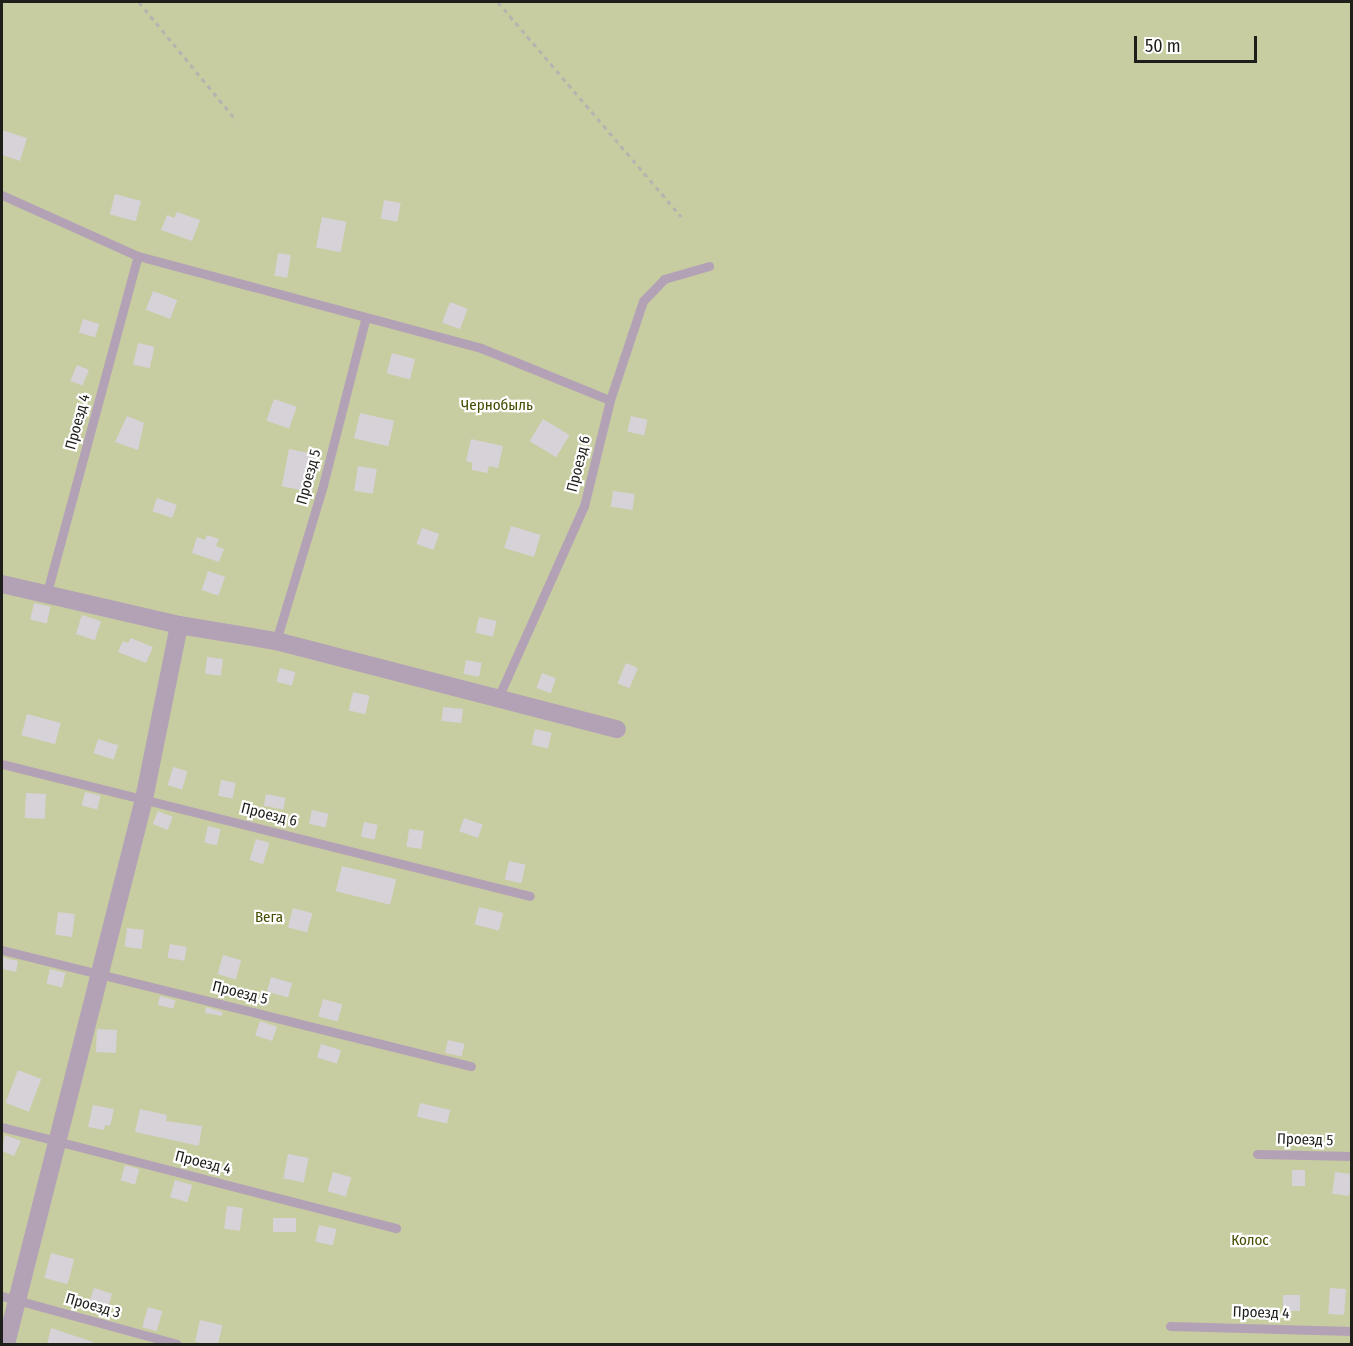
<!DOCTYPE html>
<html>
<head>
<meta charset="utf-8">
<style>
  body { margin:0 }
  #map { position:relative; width:1353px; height:1346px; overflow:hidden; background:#faf8f2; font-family:"Fira Sans Condensed",sans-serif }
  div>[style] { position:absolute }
  .green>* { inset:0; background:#c7cda1; transform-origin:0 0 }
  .building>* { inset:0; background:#d7d2d7; transform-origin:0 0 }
  .path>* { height:3px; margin-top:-1.5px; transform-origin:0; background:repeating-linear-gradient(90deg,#b5b4af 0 4.5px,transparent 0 9px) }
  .lane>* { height:9px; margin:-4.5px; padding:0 4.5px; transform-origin:4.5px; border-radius:4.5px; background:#b3a1b6 }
  .street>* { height:18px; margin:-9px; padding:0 9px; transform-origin:9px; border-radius:9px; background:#b3a1b6 }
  span { translate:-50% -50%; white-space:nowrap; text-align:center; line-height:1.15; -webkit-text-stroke:4.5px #fff; paint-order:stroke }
  .park-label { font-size:15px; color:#464c00 }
  .street-label { font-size:15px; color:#1e1e1b }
  .frame { position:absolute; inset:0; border:3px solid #1e1e1b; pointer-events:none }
  .scale { position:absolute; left:1134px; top:36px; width:123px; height:27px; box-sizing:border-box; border:3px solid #1e1e1b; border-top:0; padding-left:8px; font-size:18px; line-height:21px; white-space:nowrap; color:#1e1e1b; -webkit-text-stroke:4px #fff; paint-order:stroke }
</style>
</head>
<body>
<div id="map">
  <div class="green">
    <div style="left:2px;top:2px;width:1349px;height:1342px"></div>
  </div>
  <div class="building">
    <div style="clip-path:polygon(2px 130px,27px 138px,20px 161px,2px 155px)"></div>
    <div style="left:115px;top:194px;width:27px;height:21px;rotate:15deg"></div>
    <div style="left:384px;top:200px;width:17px;height:19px;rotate:10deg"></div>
    <div style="clip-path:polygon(177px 212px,200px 220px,192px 241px,161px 230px,167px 215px,174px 218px)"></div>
    <div style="left:322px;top:217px;width:25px;height:31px;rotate:11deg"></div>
    <div style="left:278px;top:253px;width:13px;height:23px;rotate:9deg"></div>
    <div style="left:153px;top:291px;width:26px;height:20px;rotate:21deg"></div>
    <div style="left:450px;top:302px;width:19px;height:22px;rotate:21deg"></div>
    <div style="left:83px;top:319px;width:17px;height:14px;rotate:17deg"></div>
    <div style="left:138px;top:343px;width:17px;height:22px;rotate:13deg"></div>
    <div style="left:392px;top:353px;width:24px;height:21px;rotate:15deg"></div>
    <div style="left:77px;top:365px;width:13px;height:17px;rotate:23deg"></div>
    <div style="left:274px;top:399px;width:24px;height:23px;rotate:19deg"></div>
    <div style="left:360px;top:413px;width:35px;height:26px;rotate:13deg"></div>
    <div style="clip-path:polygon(127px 416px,144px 423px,138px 450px,115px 442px)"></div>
    <div style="left:631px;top:416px;width:17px;height:16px;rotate:13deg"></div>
    <div style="left:543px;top:419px;width:31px;height:26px;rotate:31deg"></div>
    <div style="clip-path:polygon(471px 439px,503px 446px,498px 468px,489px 466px,487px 473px,472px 470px,472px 463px,466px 461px)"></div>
    <div style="left:289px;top:449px;width:31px;height:38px;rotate:11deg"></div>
    <div style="left:358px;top:466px;width:19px;height:25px;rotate:9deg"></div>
    <div style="left:613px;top:491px;width:22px;height:16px;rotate:8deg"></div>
    <div style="left:157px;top:498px;width:21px;height:14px;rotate:19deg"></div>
    <div style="left:511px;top:526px;width:31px;height:23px;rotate:17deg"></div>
    <div style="left:422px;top:528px;width:18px;height:17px;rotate:19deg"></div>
    <div style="clip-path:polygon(207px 535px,219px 539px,216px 546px,224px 549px,219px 562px,192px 553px,197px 537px,205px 540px)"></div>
    <div style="left:208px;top:571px;width:18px;height:20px;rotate:19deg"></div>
    <div style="left:34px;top:603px;width:17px;height:17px;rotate:13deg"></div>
    <div style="left:82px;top:615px;width:20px;height:20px;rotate:18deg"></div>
    <div style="left:479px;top:617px;width:18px;height:16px;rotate:13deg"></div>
    <div style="clip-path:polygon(131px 638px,153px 647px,146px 663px,118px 652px,123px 641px,128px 643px)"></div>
    <div style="left:207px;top:657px;width:16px;height:17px;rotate:7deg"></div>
    <div style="left:466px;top:660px;width:16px;height:14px;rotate:11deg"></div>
    <div style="left:626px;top:663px;width:13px;height:22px;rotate:23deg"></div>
    <div style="left:280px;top:668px;width:16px;height:14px;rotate:15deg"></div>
    <div style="left:542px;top:673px;width:15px;height:16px;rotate:20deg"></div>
    <div style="left:353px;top:692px;width:17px;height:19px;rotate:13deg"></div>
    <div style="left:443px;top:707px;width:20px;height:14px;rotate:6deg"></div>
    <div style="left:27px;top:714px;width:35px;height:22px;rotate:15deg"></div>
    <div style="left:535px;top:729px;width:17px;height:16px;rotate:13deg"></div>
    <div style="left:98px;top:739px;width:21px;height:15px;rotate:17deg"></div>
    <div style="left:173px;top:767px;width:15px;height:19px;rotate:16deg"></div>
    <div style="left:221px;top:780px;width:15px;height:16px;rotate:11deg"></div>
    <div style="left:85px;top:792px;width:16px;height:14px;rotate:14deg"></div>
    <div style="left:26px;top:793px;width:20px;height:25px;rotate:3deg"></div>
    <div style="left:266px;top:794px;width:20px;height:12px;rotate:11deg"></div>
    <div style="left:312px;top:810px;width:17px;height:14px;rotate:13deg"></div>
    <div style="left:158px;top:811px;width:16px;height:14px;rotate:22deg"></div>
    <div style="left:464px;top:818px;width:20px;height:14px;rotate:20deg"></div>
    <div style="left:364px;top:822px;width:14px;height:15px;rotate:12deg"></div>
    <div style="left:208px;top:826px;width:13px;height:17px;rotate:13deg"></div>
    <div style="left:409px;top:829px;width:15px;height:18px;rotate:8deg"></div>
    <div style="left:256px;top:839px;width:14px;height:22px;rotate:17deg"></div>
    <div style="left:509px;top:861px;width:17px;height:19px;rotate:13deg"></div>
    <div style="left:342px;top:866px;width:56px;height:26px;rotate:14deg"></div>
    <div style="left:479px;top:907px;width:25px;height:18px;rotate:14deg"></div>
    <div style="left:293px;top:908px;width:20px;height:20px;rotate:15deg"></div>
    <div style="left:58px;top:912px;width:17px;height:23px;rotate:7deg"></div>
    <div style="left:127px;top:928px;width:17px;height:19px;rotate:7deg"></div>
    <div style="left:170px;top:944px;width:17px;height:14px;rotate:10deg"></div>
    <div style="left:223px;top:955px;width:19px;height:20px;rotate:16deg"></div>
    <div style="clip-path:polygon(2px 957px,18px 961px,16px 972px,2px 969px)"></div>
    <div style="left:50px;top:969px;width:16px;height:15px;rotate:14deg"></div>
    <div style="left:271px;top:977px;width:22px;height:15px;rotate:16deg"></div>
    <div style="left:160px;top:996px;width:16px;height:9px;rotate:15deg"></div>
    <div style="left:323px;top:999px;width:20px;height:18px;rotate:15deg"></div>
    <div style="clip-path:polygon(206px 1007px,223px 1012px,222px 1016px,205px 1013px)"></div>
    <div style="left:260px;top:1021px;width:18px;height:15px;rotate:19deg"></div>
    <div style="left:97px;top:1029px;width:20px;height:23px;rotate:3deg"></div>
    <div style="left:448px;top:1040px;width:17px;height:13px;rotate:13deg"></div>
    <div style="left:321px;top:1044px;width:21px;height:14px;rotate:17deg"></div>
    <div style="left:18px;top:1070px;width:25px;height:35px;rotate:21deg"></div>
    <div style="left:420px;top:1103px;width:31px;height:14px;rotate:13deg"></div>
    <div style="clip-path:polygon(93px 1105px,114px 1109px,110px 1126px,105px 1125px,104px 1130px,88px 1127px)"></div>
    <div style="clip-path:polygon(140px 1109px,167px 1115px,166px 1121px,202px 1126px,199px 1146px,135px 1132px)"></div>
    <div style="clip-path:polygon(5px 1135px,21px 1141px,14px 1156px,2px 1151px)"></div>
    <div style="left:288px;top:1154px;width:21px;height:25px;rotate:11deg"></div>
    <div style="left:125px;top:1165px;width:15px;height:16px;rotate:16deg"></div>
    <div style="left:1292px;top:1170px;width:13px;height:16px"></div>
    <div style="left:333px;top:1172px;width:19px;height:20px;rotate:16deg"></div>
    <div style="left:1335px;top:1172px;width:17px;height:22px;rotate:7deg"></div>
    <div style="left:175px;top:1180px;width:18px;height:18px;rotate:16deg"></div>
    <div style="left:227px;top:1206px;width:16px;height:23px;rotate:7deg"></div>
    <div style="left:273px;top:1218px;width:23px;height:14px"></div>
    <div style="left:319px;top:1225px;width:18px;height:17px;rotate:13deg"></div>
    <div style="left:51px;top:1253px;width:24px;height:26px;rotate:15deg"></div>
    <div style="left:94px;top:1288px;width:19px;height:20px;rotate:18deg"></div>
    <div style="left:1330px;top:1288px;width:16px;height:26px;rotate:4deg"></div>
    <div style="left:1283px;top:1295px;width:17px;height:16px"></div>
    <div style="left:148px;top:1307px;width:15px;height:21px;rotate:16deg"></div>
    <div style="left:200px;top:1320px;width:23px;height:22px;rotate:13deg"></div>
    <div style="clip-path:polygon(51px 1328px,93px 1342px,92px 1344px,47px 1344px)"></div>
  </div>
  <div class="path">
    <div style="left:139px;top:2px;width:153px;rotate:50.6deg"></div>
    <div style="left:498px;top:2px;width:282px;rotate:49.5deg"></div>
  </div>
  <div class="lane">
    <div style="left:2px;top:195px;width:149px;rotate:24.2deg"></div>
    <div style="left:138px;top:256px;width:355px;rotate:15deg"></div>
    <div style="left:481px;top:348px;width:139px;rotate:22deg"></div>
    <div style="left:46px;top:596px;width:352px;rotate:-74.9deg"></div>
    <div style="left:276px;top:641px;width:163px;rotate:-73.2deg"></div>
    <div style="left:323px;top:485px;width:170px;rotate:-75.7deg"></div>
    <div style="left:498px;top:698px;width:210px;rotate:-65.9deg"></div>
    <div style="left:584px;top:506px;width:109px;rotate:-76.2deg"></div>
    <div style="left:610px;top:400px;width:104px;rotate:-71.6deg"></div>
    <div style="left:643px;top:301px;width:30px;rotate:-46deg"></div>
    <div style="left:664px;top:279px;width:47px;rotate:-16.1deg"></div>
    <div style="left:2px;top:764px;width:544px;rotate:14.04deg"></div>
    <div style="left:2px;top:950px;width:483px;rotate:13.9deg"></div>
    <div style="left:2px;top:1127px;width:407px;rotate:14.4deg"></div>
    <div style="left:1257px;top:1154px;width:95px;rotate:1.2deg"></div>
    <div style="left:2px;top:1296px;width:181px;rotate:15.3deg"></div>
    <div style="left:1170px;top:1326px;width:182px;rotate:1.6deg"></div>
  </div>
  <div class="street">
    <div style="left:2px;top:584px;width:182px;rotate:13deg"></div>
    <div style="left:179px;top:625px;width:98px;rotate:9.4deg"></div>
    <div style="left:276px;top:641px;width:352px;rotate:14.5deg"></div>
    <div style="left:6px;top:1344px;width:562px;rotate:-75.79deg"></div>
    <div style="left:144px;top:799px;width:177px;rotate:-78.6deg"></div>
  </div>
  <div class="park-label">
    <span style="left:497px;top:406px">Чернобыль</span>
    <span style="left:269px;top:918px">Вега</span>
    <span style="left:1250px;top:1241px">Колос</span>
  </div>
  <div class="street-label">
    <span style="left:78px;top:422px;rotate:-75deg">Проезд 4</span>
    <span style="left:579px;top:464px;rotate:-76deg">Проезд 6</span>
    <span style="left:309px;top:477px;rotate:-75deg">Проезд 5</span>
    <span style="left:269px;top:815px;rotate:14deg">Проезд 6</span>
    <span style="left:240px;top:993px;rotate:14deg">Проезд 5</span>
    <span style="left:1305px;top:1140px;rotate:2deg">Проезд 5</span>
    <span style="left:203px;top:1163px;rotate:14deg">Проезд 4</span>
    <span style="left:93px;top:1306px;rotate:16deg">Проезд 3</span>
    <span style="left:1261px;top:1313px;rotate:2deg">Проезд 4</span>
  </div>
  <div class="frame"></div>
  <div class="scale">50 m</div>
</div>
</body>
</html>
